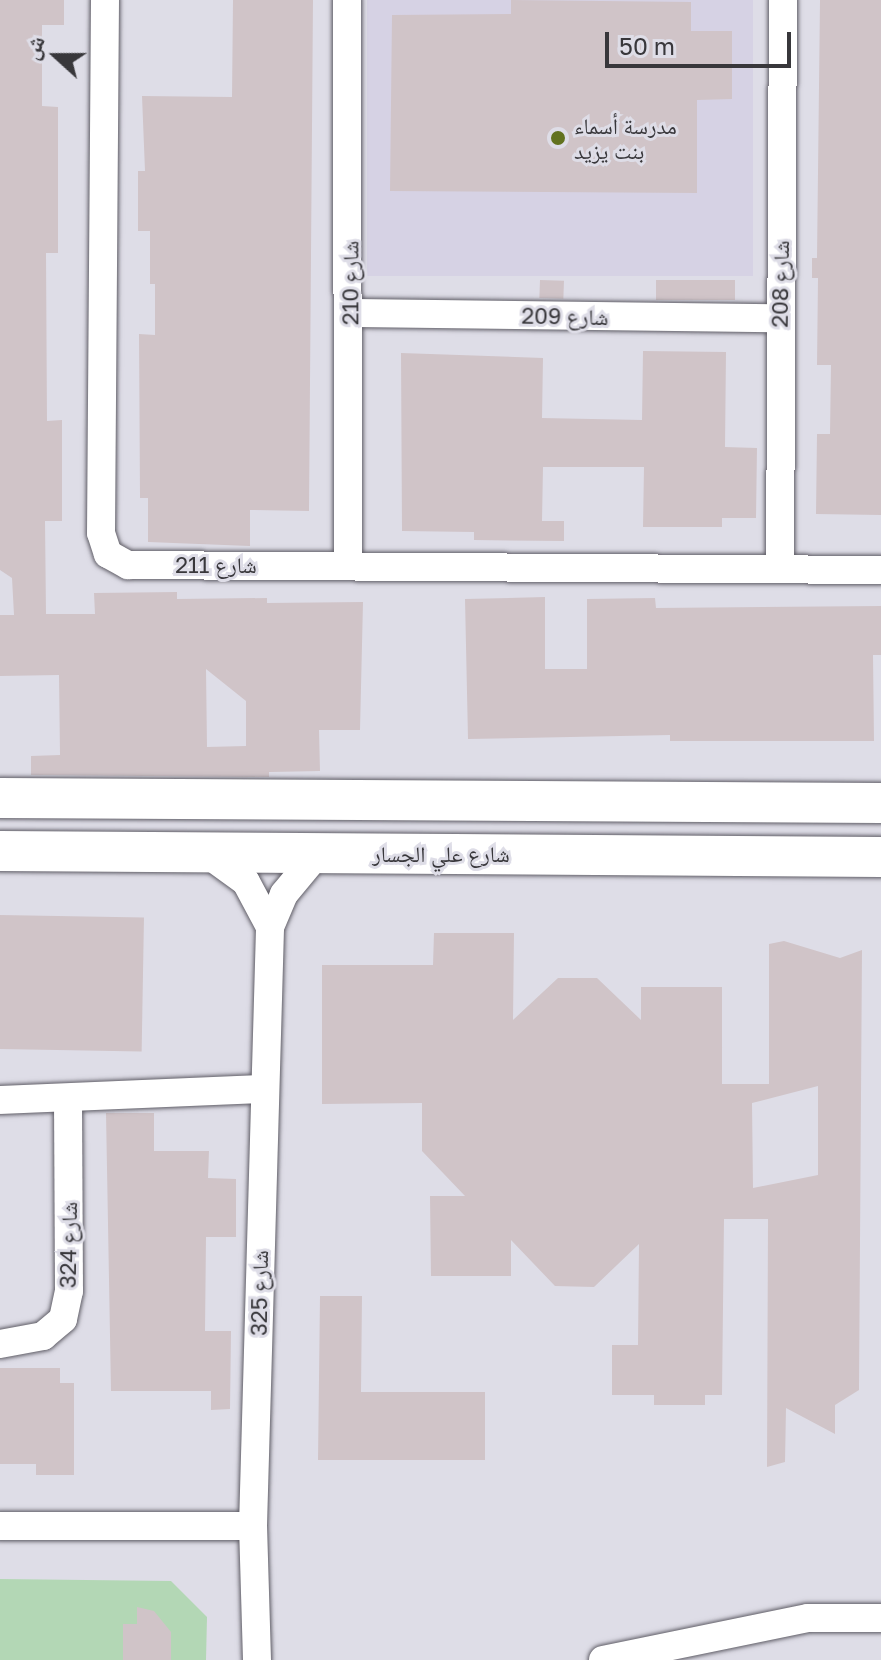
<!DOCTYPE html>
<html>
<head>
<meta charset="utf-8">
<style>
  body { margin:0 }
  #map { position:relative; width:881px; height:1660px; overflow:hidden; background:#dedde7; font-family:"Golos Text","Noto Naskh Arabic",sans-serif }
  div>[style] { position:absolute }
  .built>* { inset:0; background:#d6d2e4; transform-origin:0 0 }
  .green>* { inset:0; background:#b3d7b5 }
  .building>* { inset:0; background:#d0c4c8; transform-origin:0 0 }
  .roads { filter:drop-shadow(0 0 2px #605e67) drop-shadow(0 0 2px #605e67) }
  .street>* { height:28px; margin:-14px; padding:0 14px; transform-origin:14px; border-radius:14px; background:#fff }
  .secondary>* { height:40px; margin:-20px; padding:0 20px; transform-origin:20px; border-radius:20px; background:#fff }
  .dots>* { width:22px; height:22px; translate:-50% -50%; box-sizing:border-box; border:4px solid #dedde7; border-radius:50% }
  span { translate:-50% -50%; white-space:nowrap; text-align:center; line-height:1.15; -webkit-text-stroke:6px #dedde7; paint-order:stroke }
  .poi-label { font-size:22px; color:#38373b }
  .left { translate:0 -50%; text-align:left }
  .street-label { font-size:22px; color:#38373b }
  .north { position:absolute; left:16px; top:16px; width:80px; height:80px; -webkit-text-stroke:6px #dedde7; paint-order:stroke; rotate:291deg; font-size:22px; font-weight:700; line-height:32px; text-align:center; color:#38373b }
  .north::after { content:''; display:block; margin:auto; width:28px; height:36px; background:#38373b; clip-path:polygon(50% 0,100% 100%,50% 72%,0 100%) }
  .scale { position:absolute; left:605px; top:32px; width:186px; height:36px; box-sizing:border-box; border:4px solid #38373b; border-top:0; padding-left:10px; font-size:24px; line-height:28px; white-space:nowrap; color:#38373b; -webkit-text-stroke:6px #dedde7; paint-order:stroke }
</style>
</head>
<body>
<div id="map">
  <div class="built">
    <div style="left:367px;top:0;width:386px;height:276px"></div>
  </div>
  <div class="green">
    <div style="clip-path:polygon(0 1579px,171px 1581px,207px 1617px,206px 1660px,0 1660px)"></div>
  </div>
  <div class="building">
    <div style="clip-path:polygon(evenodd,0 0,64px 0,64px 25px,42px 25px,42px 106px,58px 107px,58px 253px,46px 253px,47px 421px,62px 420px,62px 521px,45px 521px,46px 614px,95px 614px,94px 593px,177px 592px,177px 599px,267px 598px,267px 603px,363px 602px,360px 730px,319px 730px,320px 771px,269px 772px,269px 777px,31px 775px,31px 756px,60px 755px,59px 675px,0 676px,0 615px,14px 615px,12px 578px,0 570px,0 0,206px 669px,246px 701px,246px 746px,207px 747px,206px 669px)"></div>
    <div style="clip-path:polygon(233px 0,313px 0,309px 511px,250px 510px,250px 546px,148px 542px,148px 498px,140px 498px,139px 334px,155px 335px,155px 284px,150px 284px,150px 231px,138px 231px,138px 171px,145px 171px,142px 96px,232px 97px)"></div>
    <div style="clip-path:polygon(511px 0,691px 2px,691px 31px,732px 31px,732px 99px,697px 100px,697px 193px,390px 191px,392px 15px,511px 14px)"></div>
    <div style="clip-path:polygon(820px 0,881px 0,881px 515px,816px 514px,817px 434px,830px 434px,831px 365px,817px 365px,818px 278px,812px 278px,812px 258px,817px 258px)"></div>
    <div style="left:540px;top:280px;width:24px;height:18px;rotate:2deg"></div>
    <div style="left:656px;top:280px;width:79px;height:20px"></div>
    <div style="clip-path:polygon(643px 351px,726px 352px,725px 447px,757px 448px,756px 518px,722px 518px,722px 527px,643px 527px,644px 467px,543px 467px,542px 521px,564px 521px,564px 541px,474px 540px,474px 532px,402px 531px,401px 353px,543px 358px,542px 418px,642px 420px)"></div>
    <div style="clip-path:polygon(545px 597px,545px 669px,587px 669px,587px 599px,655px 598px,656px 608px,881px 606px,881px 655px,873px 655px,874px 741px,670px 741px,670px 735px,468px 739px,465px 599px)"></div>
    <div style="left:0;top:915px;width:144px;height:134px;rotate:1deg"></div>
    <div style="clip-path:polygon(evenodd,434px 933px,514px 933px,513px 1020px,558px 978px,597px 978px,641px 1020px,641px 987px,722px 987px,722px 1084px,769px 1084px,769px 944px,784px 941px,840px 958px,862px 950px,859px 1390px,835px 1405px,835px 1434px,786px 1408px,785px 1462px,767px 1467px,768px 1219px,724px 1219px,722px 1395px,705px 1395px,705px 1405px,654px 1405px,654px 1395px,612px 1395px,612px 1345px,638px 1345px,639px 1244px,594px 1287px,555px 1286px,511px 1240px,511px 1276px,431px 1276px,430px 1196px,465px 1196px,422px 1151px,422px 1103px,322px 1104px,322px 965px,433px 965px,434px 933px,818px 1086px,818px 1175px,753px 1188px,752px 1103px,818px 1086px)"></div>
    <div style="clip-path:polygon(106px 1113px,154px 1113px,154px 1151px,209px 1151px,208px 1178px,236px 1179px,236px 1237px,206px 1237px,205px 1331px,231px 1331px,230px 1409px,211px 1410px,211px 1391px,111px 1391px)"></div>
    <div style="clip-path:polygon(320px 1296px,362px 1296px,361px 1392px,485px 1392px,485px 1460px,318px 1460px)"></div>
    <div style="clip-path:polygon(0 1368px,60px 1368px,60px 1383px,74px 1383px,74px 1475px,36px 1475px,36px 1464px,0 1464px)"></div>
    <div style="clip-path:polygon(137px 1607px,154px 1611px,171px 1632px,171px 1660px,123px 1660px,123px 1624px,137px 1624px)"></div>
  </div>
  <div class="roads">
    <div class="street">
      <div style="left:105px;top:0;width:533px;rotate:90.43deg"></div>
      <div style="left:101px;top:533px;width:22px;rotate:72deg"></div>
      <div style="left:108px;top:554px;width:23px;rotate:29deg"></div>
      <div style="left:128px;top:565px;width:753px;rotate:0.38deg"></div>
      <div style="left:347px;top:0;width:566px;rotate:89.9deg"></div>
      <div style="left:350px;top:313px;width:430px;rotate:0.7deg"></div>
      <div style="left:780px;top:568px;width:568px;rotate:-89.7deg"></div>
      <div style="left:206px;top:853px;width:49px;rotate:35.9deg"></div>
      <div style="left:246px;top:882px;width:51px;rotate:61.9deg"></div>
      <div style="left:0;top:1100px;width:265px;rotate:-2.4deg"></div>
      <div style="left:0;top:1344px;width:44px;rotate:-10.5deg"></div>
      <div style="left:43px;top:1336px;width:26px;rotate:-40deg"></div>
      <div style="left:63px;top:1319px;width:29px;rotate:-78deg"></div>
      <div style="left:69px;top:1291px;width:191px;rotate:-90.3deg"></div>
      <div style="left:0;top:1526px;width:253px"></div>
      <div style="left:257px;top:1660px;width:134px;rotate:-91.7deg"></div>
      <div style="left:253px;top:1526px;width:599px;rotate:-88.37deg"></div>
      <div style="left:270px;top:927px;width:36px;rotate:-67deg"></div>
      <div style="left:284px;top:894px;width:53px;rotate:-50.3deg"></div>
      <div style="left:603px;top:1660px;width:209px;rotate:-11.6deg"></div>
      <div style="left:808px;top:1618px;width:73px"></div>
    </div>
    <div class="secondary">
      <div style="left:0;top:798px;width:881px;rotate:0.33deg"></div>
      <div style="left:0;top:851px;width:881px;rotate:0.39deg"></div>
    </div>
  </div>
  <div class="dots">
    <div style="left:558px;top:138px;background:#62721f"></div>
  </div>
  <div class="poi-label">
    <span class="left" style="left:574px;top:138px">مدرسة أسماء<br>بنت يزيد</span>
  </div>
  <div class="street-label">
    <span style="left:350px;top:283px;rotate:-90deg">شارع 210</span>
    <span style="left:780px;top:284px;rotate:-89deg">شارع 208</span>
    <span style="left:565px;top:316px;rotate:1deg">شارع 209</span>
    <span style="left:216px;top:565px">شارع 211</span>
    <span style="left:441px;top:854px">شارع علي الجسار</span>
    <span style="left:68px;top:1245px;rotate:-89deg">شارع 324</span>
    <span style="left:259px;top:1293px;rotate:-89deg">شارع 325</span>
  </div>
  <div class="north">ش</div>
  <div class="scale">50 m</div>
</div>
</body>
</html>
